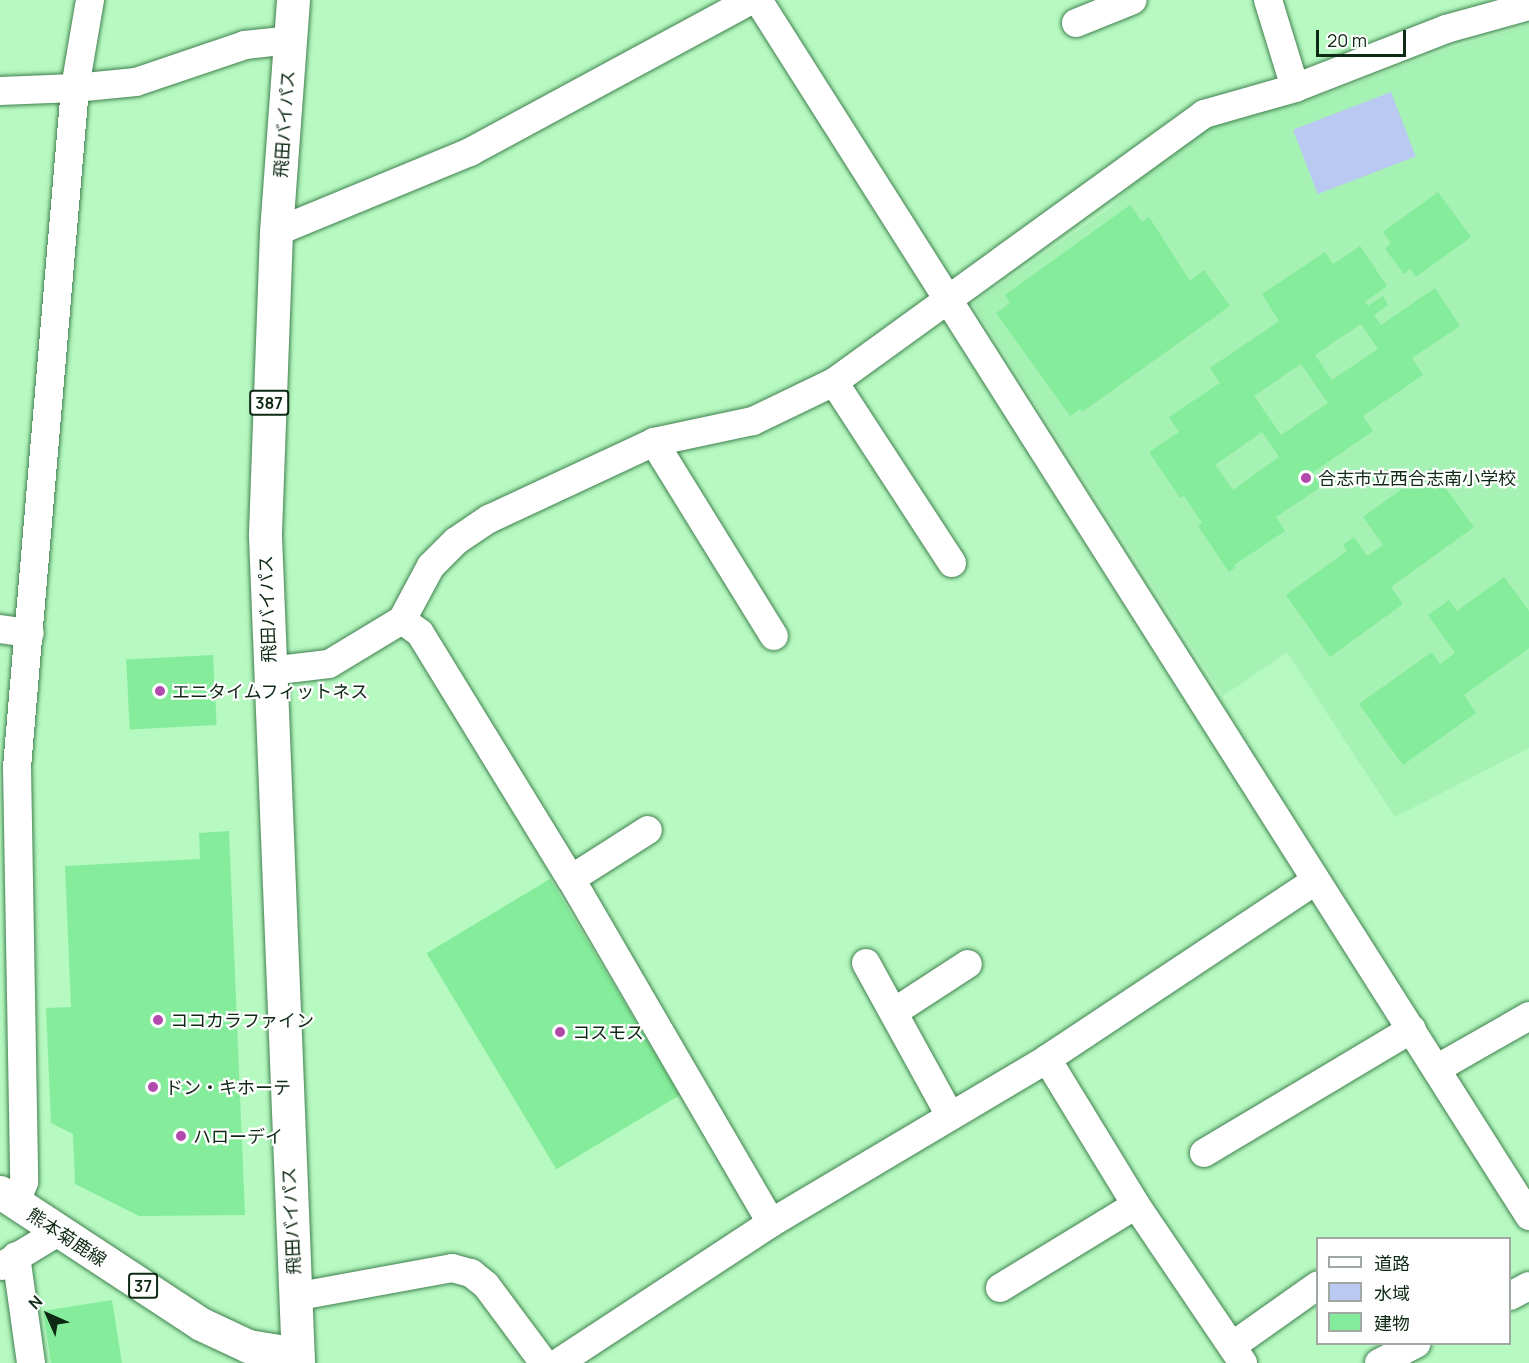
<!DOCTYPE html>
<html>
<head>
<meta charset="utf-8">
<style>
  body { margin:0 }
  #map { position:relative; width:1529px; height:1363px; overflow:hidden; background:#b6f9c1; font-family:Manrope,"Noto Sans JP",sans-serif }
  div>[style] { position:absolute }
  .built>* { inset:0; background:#a6f1b4 }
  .water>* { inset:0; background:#bac9f2; transform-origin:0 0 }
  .building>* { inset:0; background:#84ec9a; transform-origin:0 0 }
  .roads { filter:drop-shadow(0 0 2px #41804f) drop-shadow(0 0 2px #41804f) }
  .minor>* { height:28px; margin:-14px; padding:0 14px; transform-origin:14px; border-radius:14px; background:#fff }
  .primary>* { height:33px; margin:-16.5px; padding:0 16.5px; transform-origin:16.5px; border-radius:16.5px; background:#fff }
  .trunk>* { height:33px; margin:-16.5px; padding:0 16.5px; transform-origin:16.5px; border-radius:16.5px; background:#fff }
  .dots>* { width:16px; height:16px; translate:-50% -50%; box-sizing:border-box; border:3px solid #fff; border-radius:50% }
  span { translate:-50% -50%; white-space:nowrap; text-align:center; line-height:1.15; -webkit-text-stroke:4.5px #fff; paint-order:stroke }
  .shield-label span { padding:2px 4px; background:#fff; border:2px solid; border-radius:4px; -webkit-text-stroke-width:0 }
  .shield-label { font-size:16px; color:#0e2914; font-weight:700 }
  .street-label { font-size:18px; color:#0e2914 }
  .poi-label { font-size:18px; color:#0e2914 }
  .left { translate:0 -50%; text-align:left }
  .legend { position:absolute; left:1316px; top:1237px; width:195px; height:108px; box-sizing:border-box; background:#fff; border:2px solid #9fa9a1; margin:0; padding:8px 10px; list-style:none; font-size:18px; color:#0e2914 }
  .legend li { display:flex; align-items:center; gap:12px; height:30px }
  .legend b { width:30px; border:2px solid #9fa9a1 }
  .north { position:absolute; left:18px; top:1285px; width:60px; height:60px; -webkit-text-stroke:4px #fff; paint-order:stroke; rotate:315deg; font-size:16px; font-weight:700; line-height:24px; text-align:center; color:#0e2914 }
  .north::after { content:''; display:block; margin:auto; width:21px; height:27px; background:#0e2914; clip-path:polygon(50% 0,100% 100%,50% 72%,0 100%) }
  .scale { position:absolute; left:1316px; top:30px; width:90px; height:27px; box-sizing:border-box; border:3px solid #0e2914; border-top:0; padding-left:8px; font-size:18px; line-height:21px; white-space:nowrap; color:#0e2914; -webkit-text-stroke:4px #fff; paint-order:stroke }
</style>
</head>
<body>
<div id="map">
  <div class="built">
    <div style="clip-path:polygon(1529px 25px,1529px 748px,1395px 817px,1287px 652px,1223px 696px,973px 304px,1110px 208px,1145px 171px,1213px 125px,1304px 102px,1451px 48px)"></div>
  </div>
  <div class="water">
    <div style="left:1391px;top:92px;width:69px;height:105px;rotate:69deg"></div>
  </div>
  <div class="building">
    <div style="clip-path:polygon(1438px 192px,1471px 237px,1416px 277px,1410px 269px,1404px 274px,1385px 249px,1391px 243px,1383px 232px)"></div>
    <div style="clip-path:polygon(1130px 205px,1142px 222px,1149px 217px,1190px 281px,1204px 270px,1230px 306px,1082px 412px,1080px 409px,1070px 416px,996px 313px,1010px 303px,1005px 295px)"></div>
    <div style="clip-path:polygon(evenodd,1360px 246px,1387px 286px,1365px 302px,1368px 306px,1383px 296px,1388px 305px,1374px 315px,1381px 325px,1435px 288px,1460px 326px,1412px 358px,1423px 375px,1363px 416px,1373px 431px,1312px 473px,1321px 487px,1276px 517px,1285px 531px,1234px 565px,1236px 567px,1229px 572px,1198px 526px,1202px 523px,1184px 496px,1180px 498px,1149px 452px,1179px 432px,1169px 417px,1220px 383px,1210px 368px,1279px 321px,1262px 294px,1325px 252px,1333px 264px,1360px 246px,1361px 324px,1378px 349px,1332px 380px,1315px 355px,1361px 324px,1360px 246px,1301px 364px,1328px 403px,1281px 435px,1254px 396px,1301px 364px,1360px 246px,1262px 432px,1279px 457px,1233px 490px,1215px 465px,1262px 432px)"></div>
    <div style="clip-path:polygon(1431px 468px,1474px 527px,1391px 587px,1403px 604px,1330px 657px,1286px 595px,1347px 551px,1343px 545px,1354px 537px,1367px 556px,1383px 545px,1363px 517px)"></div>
    <div style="clip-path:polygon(1504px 577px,1529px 611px,1529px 648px,1464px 695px,1476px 713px,1403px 765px,1359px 704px,1432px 652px,1440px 664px,1455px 653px,1428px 615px,1449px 600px,1457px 611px)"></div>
    <div style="left:213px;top:655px;width:70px;height:87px;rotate:87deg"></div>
    <div style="clip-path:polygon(229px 831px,245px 1215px,139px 1216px,75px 1184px,73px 1134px,51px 1123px,46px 1008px,71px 1007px,65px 866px,200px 859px,199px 833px)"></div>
    <div style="left:550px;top:879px;width:252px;height:144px;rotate:59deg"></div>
    <div style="clip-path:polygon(112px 1300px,122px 1363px,51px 1363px,43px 1311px)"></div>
  </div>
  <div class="roads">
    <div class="minor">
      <div style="left:90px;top:0;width:89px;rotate:99.7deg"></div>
      <div style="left:75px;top:88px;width:61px;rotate:-5.6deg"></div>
      <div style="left:136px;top:82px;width:115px;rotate:-18.7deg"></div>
      <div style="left:245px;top:45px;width:45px;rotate:-6.3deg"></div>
      <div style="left:758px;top:0;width:1440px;rotate:57.62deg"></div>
      <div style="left:1268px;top:0;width:92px;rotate:72.9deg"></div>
      <div style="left:1076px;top:23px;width:61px;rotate:-22deg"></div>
      <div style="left:0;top:91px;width:75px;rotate:-2.3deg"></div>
      <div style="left:75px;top:88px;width:681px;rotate:94.88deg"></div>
      <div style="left:17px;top:767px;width:415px;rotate:89deg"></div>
      <div style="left:24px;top:1182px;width:22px;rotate:111deg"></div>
      <div style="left:276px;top:232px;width:210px;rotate:-22.4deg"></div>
      <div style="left:470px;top:152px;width:319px;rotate:-28.4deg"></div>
      <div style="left:654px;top:442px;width:228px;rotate:58.3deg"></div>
      <div style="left:952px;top:563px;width:216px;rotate:-123.1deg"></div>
      <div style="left:834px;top:382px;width:457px;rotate:-35.9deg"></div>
      <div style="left:1204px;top:114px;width:95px;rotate:-15.9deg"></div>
      <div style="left:1295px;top:88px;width:162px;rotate:-21.3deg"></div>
      <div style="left:1446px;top:29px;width:86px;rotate:-15.5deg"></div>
      <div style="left:402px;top:620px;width:22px;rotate:36deg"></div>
      <div style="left:420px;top:633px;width:289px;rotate:58.5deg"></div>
      <div style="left:571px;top:879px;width:91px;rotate:-32.5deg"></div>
      <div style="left:0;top:629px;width:30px;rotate:8deg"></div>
      <div style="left:270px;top:671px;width:59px;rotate:-6.8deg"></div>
      <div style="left:329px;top:664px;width:85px;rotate:-31.1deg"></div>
      <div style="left:402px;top:620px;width:61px;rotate:-61.8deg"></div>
      <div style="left:431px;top:566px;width:35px;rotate:-45deg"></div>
      <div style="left:456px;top:541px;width:40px;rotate:-34deg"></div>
      <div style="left:489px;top:519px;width:182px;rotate:-25deg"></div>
      <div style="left:654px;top:442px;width:101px;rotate:-12deg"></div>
      <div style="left:753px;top:421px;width:90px;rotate:-25.7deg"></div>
      <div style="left:571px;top:879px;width:398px;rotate:59.8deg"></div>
      <div style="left:866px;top:963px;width:175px;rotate:61.2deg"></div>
      <div style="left:894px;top:1012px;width:88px;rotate:-33deg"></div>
      <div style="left:1047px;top:1059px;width:171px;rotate:58.6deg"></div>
      <div style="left:1136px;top:1205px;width:191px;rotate:55.9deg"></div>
      <div style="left:1438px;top:1068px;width:105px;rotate:-29.7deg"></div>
      <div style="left:1204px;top:1153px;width:242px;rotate:-30.8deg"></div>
      <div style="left:16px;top:1256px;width:108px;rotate:82deg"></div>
      <div style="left:2px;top:1266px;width:66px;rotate:-31.3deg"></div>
      <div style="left:1000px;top:1288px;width:159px;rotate:-31.4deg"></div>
      <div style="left:1510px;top:1296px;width:21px;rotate:-28deg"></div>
      <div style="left:294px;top:1297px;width:161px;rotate:-10.4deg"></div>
      <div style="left:452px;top:1268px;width:20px;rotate:15deg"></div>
      <div style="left:471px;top:1273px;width:19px;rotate:39deg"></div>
      <div style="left:486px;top:1285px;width:97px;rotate:53.4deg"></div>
      <div style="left:1232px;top:1346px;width:105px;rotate:-35.3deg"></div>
      <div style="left:558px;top:1363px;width:255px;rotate:-33.3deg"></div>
      <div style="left:771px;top:1223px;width:321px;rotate:-30.7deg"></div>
      <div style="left:1047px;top:1059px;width:322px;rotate:-33.6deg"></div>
      <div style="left:1379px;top:1363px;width:42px;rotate:-27.2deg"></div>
    </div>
    <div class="primary">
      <div style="left:0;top:1192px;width:240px;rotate:33.3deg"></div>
      <div style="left:201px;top:1324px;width:52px;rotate:25.1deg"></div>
      <div style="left:248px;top:1346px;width:50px;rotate:9.3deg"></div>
    </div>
    <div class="trunk">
      <div style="left:293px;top:0;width:233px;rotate:94.2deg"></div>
      <div style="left:276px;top:232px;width:304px;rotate:92.1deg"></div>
      <div style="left:265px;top:536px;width:828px;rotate:87.71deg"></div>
    </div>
  </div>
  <div class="dots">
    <div style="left:1306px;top:478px;background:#b24aad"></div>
    <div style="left:160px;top:691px;background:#b24aad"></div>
    <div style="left:158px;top:1020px;background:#b24aad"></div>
    <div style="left:560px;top:1032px;background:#b24aad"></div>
    <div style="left:153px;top:1087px;background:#b24aad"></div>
    <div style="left:181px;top:1136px;background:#b24aad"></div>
  </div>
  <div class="shield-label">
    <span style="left:269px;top:403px">387</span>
    <span style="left:143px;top:1286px">37</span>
  </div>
  <div class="street-label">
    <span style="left:284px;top:124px;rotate:-86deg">飛田バイパス</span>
    <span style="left:267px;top:609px;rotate:-92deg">飛田バイパス</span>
    <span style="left:291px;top:1221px;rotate:-93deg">飛田バイパス</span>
    <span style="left:67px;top:1237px;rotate:33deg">熊本菊鹿線</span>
  </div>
  <div class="poi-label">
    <span class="left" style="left:1318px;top:478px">合志市立西合志南小学校</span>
    <span class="left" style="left:172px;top:691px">エニタイムフィットネス</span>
    <span class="left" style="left:170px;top:1020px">ココカラファイン</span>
    <span class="left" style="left:572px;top:1032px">コスモス</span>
    <span class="left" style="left:165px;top:1087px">ドン・キホーテ</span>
    <span class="left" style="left:193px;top:1136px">ハローデイ</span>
  </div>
  <ul class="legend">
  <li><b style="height:8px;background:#fff"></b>道路</li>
  <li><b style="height:16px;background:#bac9f2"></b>水域</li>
  <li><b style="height:16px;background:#84ec9a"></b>建物</li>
  </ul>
  <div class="north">N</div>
  <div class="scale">20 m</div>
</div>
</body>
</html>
